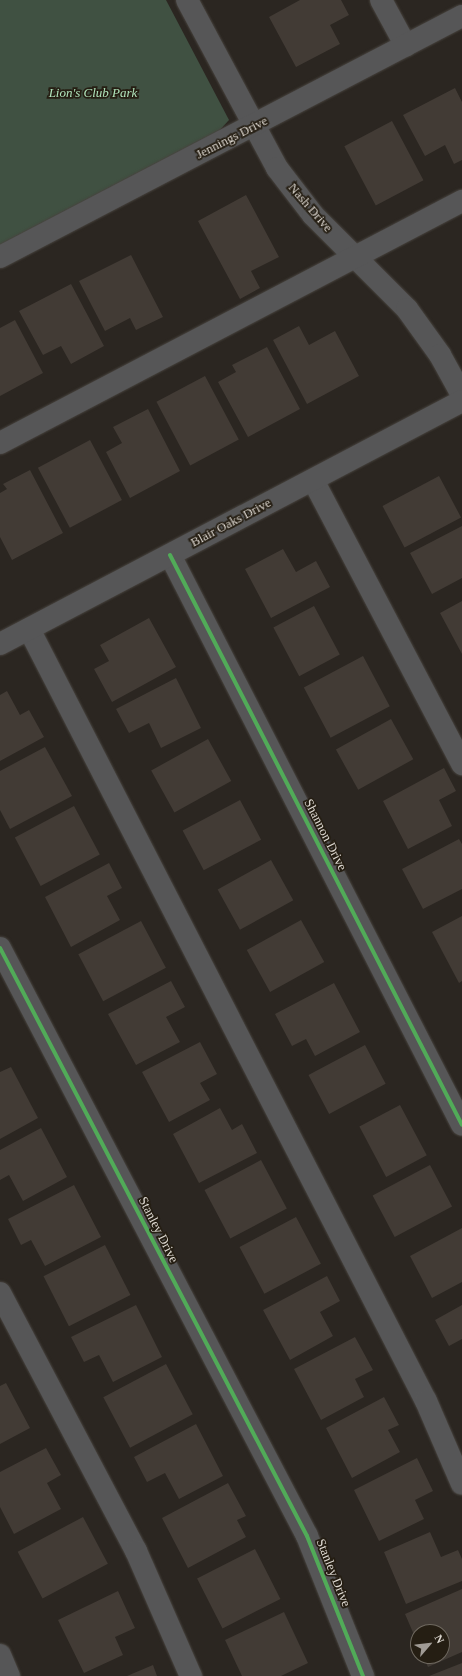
<!DOCTYPE html>
<html>
<head>
<meta charset="utf-8">
<style>
  body { margin:0 }
  #map { position:relative; width:462px; height:1676px; overflow:hidden; background:#2b2621; font-family:"Times New Roman",serif }
  div>[style] { position:absolute }
  .green>* { inset:0; background:#405142 }
  .building>* { inset:0; background:#423b35; transform-origin:0 0 }
  .roads { filter:drop-shadow(0 0 1px #47433e) drop-shadow(0 0 1px #47433e) }
  .minor>* { height:22px; margin:-11px; padding:0 11px; transform-origin:11px; border-radius:11px; background:#565657 }
  .cycleway>* { height:4px; margin:-2px; padding:0 2px; transform-origin:2px; border-radius:2px; background:#51ab58 }
  span { translate:-50% -50%; white-space:nowrap; text-align:center; line-height:1.15; -webkit-text-stroke:3.5px #251e13; paint-order:stroke }
  .park-label { font-size:13px; color:#b0e4bb; font-style:italic }
  .street-label { font-size:13px; color:#dfdad3 }
  .north { position:absolute; left:410px; top:1624px; width:40px; height:40px; box-sizing:border-box; background:#251e13; border:1px solid #6f6960; border-radius:50%; rotate:62deg; font-size:11px; font-weight:700; line-height:16px; text-align:center; color:#dfdad3 }
  .north::after { content:''; display:block; margin:auto; width:14px; height:18px; background:#a09b95; clip-path:polygon(50% 0,100% 100%,50% 72%,0 100%) }
</style>
</head>
<body>
<div id="map">
  <div class="green">
    <div style="clip-path:polygon(0 0,166px 0,229px 120px,217px 133px,0 247px)"></div>
  </div>
  <div class="building">
    <div style="clip-path:polygon(300px 0,341px 0,349px 15px,330px 25px,340px 44px,296px 67px,269px 17px)"></div>
    <div style="clip-path:polygon(455px 88px,462px 102px,462px 160px,454px 164px,445px 145px,425px 156px,403px 115px)"></div>
    <div style="left:392px;top:121px;width:67px;height:54px;rotate:62deg"></div>
    <div style="clip-path:polygon(246px 195px,279px 257px,251px 271px,260px 288px,240px 299px,198px 221px)"></div>
    <div style="clip-path:polygon(131px 255px,163px 317px,136px 330px,130px 318px,105px 331px,79px 281px)"></div>
    <div style="clip-path:polygon(71px 284px,104px 346px,71px 364px,61px 346px,43px 355px,19px 311px)"></div>
    <div style="clip-path:polygon(15px 320px,43px 373px,0 396px,0 328px)"></div>
    <div style="clip-path:polygon(299px 326px,309px 345px,335px 331px,359px 376px,307px 404px,273px 340px)"></div>
    <div style="clip-path:polygon(267px 347px,300px 409px,248px 437px,218px 382px,236px 372px,232px 365px)"></div>
    <div style="left:205px;top:376px;width:72px;height:55px;rotate:62deg"></div>
    <div style="clip-path:polygon(148px 409px,180px 471px,130px 498px,106px 452px,122px 443px,113px 427px)"></div>
    <div style="left:90px;top:440px;width:68px;height:59px;rotate:62deg"></div>
    <div style="clip-path:polygon(30px 470px,63px 533px,12px 560px,0 537px,0 493px,7px 489px,3px 484px)"></div>
    <div style="left:439px;top:476px;width:47px;height:64px;rotate:62deg"></div>
    <div style="clip-path:polygon(462px 526px,462px 578px,432px 594px,410px 553px)"></div>
    <div style="clip-path:polygon(283px 549px,296px 572px,316px 561px,330px 587px,271px 618px,245px 569px)"></div>
    <div style="clip-path:polygon(462px 601px,462px 654px,440px 613px)"></div>
    <div style="left:314px;top:606px;width:55px;height:46px;rotate:62deg"></div>
    <div style="clip-path:polygon(149px 618px,176px 667px,112px 702px,94px 669px,109px 661px,100px 645px)"></div>
    <div style="left:363px;top:656px;width:57px;height:67px;rotate:62deg"></div>
    <div style="clip-path:polygon(176px 678px,201px 728px,161px 748px,149px 723px,129px 733px,116px 709px)"></div>
    <div style="clip-path:polygon(7px 691px,20px 715px,29px 710px,44px 737px,0 761px,0 695px)"></div>
    <div style="left:391px;top:719px;width:46px;height:63px;rotate:61deg"></div>
    <div style="left:208px;top:739px;width:48px;height:65px;rotate:61deg"></div>
    <div style="clip-path:polygon(45px 747px,72px 796px,10px 829px,0 810px,0 771px)"></div>
    <div style="clip-path:polygon(444px 768px,456px 791px,439px 800px,452px 826px,408px 849px,383px 801px)"></div>
    <div style="left:240px;top:800px;width:45px;height:65px;rotate:62deg"></div>
    <div style="left:74px;top:806px;width:55px;height:67px;rotate:62deg"></div>
    <div style="clip-path:polygon(459px 839px,462px 844px,462px 889px,423px 909px,402px 869px)"></div>
    <div style="left:271px;top:860px;width:46px;height:61px;rotate:61deg"></div>
    <div style="clip-path:polygon(109px 863px,122px 888px,107px 896px,120px 920px,71px 947px,45px 897px)"></div>
    <div style="clip-path:polygon(462px 916px,462px 981px,459px 983px,432px 932px)"></div>
    <div style="left:301px;top:920px;width:48px;height:62px;rotate:61deg"></div>
    <div style="left:141px;top:921px;width:53px;height:71px;rotate:62deg"></div>
    <div style="clip-path:polygon(171px 981px,185px 1007px,166px 1017px,180px 1042px,136px 1065px,108px 1014px)"></div>
    <div style="clip-path:polygon(334px 983px,360px 1032px,315px 1056px,306px 1039px,292px 1046px,275px 1014px)"></div>
    <div style="clip-path:polygon(200px 1042px,217px 1074px,200px 1083px,210px 1100px,169px 1122px,142px 1072px)"></div>
    <div style="left:365px;top:1045px;width:44px;height:64px;rotate:62deg"></div>
    <div style="clip-path:polygon(11px 1067px,38px 1118px,0 1139px,0 1072px)"></div>
    <div style="left:400px;top:1105px;width:57px;height:46px;rotate:62deg"></div>
    <div style="clip-path:polygon(220px 1108px,232px 1130px,242px 1124px,257px 1153px,199px 1183px,173px 1134px)"></div>
    <div style="clip-path:polygon(41px 1128px,67px 1177px,23px 1201px,9px 1175px,0 1180px,0 1150px)"></div>
    <div style="left:261px;top:1160px;width:55px;height:64px;rotate:62deg"></div>
    <div style="left:430px;top:1165px;width:47px;height:65px;rotate:62deg"></div>
    <div style="clip-path:polygon(74px 1185px,101px 1237px,45px 1266px,31px 1240px,21px 1245px,8px 1219px)"></div>
    <div style="left:296px;top:1217px;width:53px;height:64px;rotate:62deg"></div>
    <div style="clip-path:polygon(462px 1228px,462px 1282px,432px 1298px,410px 1256px)"></div>
    <div style="left:105px;top:1245px;width:56px;height:69px;rotate:63deg"></div>
    <div style="clip-path:polygon(327px 1276px,340px 1301px,320px 1312px,333px 1336px,290px 1360px,263px 1310px)"></div>
    <div style="clip-path:polygon(136px 1305px,162px 1357px,113px 1382px,99px 1355px,84px 1362px,71px 1337px)"></div>
    <div style="clip-path:polygon(462px 1305px,462px 1339px,449px 1346px,435px 1320px)"></div>
    <div style="clip-path:polygon(355px 1337px,373px 1370px,355px 1379px,364px 1397px,321px 1420px,294px 1369px)"></div>
    <div style="left:166px;top:1364px;width:57px;height:71px;rotate:62deg"></div>
    <div style="clip-path:polygon(6px 1383px,30px 1428px,0 1444px,0 1386px)"></div>
    <div style="clip-path:polygon(384px 1397px,399px 1425px,388px 1430px,400px 1452px,352px 1478px,326px 1428px)"></div>
    <div style="clip-path:polygon(196px 1424px,223px 1476px,179px 1499px,165px 1473px,147px 1482px,134px 1457px)"></div>
    <div style="clip-path:polygon(46px 1448px,61px 1475px,47px 1483px,61px 1509px,14px 1534px,0 1507px,0 1472px)"></div>
    <div style="clip-path:polygon(417px 1458px,433px 1491px,415px 1500px,424px 1519px,379px 1541px,354px 1490px)"></div>
    <div style="clip-path:polygon(228px 1483px,246px 1516px,237px 1520px,246px 1537px,188px 1568px,162px 1518px)"></div>
    <div style="left:83px;top:1517px;width:53px;height:74px;rotate:62deg"></div>
    <div style="clip-path:polygon(430px 1532px,441px 1557px,458px 1550px,462px 1559px,462px 1581px,406px 1604px,384px 1552px)"></div>
    <div style="left:255px;top:1549px;width:56px;height:65px;rotate:63deg"></div>
    <div style="clip-path:polygon(462px 1589px,462px 1652px,428px 1667px,423px 1656px,442px 1656px,442px 1632px,418px 1632px,418px 1644px,405px 1614px)"></div>
    <div style="clip-path:polygon(118px 1591px,135px 1628px,115px 1637px,123px 1655px,84px 1673px,58px 1620px)"></div>
    <div style="clip-path:polygon(284px 1612px,308px 1663px,281px 1676px,242px 1676px,225px 1640px)"></div>
    <div style="clip-path:polygon(462px 1663px,462px 1676px,429px 1676px)"></div>
    <div style="clip-path:polygon(153px 1665px,157px 1676px,127px 1676px)"></div>
  </div>
  <div class="roads">
    <div class="minor">
      <div style="left:187px;top:0;width:191px;rotate:61.8deg"></div>
      <div style="left:277px;top:168px;width:59px;rotate:52.5deg"></div>
      <div style="left:313px;top:215px;width:133px;rotate:45deg"></div>
      <div style="left:407px;top:309px;width:57px;rotate:54.3deg"></div>
      <div style="left:440px;top:355px;width:46px;rotate:61.2deg"></div>
      <div style="left:381px;top:0;width:52px;rotate:61.5deg"></div>
      <div style="left:0;top:257px;width:521px;rotate:-27.55deg"></div>
      <div style="left:0;top:443px;width:522px;rotate:-27.65deg"></div>
      <div style="left:313px;top:480px;width:321px;rotate:62.3deg"></div>
      <div style="left:170px;top:555px;width:640px;rotate:62.87deg"></div>
      <div style="left:29px;top:629px;width:868px;rotate:62.79deg"></div>
      <div style="left:426px;top:1401px;width:90px;rotate:66.6deg"></div>
      <div style="left:0;top:644px;width:522px;rotate:-27.74deg"></div>
      <div style="left:0;top:948px;width:663px;rotate:62.43deg"></div>
      <div style="left:307px;top:1536px;width:151px;rotate:68.2deg"></div>
      <div style="left:0;top:1293px;width:292px;rotate:62.2deg"></div>
      <div style="left:136px;top:1551px;width:137px;rotate:66.3deg"></div>
      <div style="left:0;top:1655px;width:23px;rotate:67deg"></div>
    </div>
  </div>
  <div class="cycleway">
    <div style="left:170px;top:555px;width:640px;rotate:62.87deg"></div>
    <div style="left:0;top:948px;width:663px;rotate:62.43deg"></div>
    <div style="left:307px;top:1536px;width:151px;rotate:68.2deg"></div>
  </div>
  <div class="park-label">
    <span style="left:93px;top:93px">Lion's Club Park</span>
  </div>
  <div class="street-label">
    <span style="left:232px;top:138px;rotate:-27deg">Jennings Drive</span>
    <span style="left:310px;top:208px;rotate:49deg">Nash Drive</span>
    <span style="left:231px;top:523px;rotate:-28deg">Blair Oaks Drive</span>
    <span style="left:325px;top:835px;rotate:63deg">Shannon Drive</span>
    <span style="left:158px;top:1230px;rotate:63deg">Stanley Drive</span>
    <span style="left:333px;top:1573px;rotate:68deg">Stanley Drive</span>
  </div>
  <div class="north">N</div>
</div>
</body>
</html>
